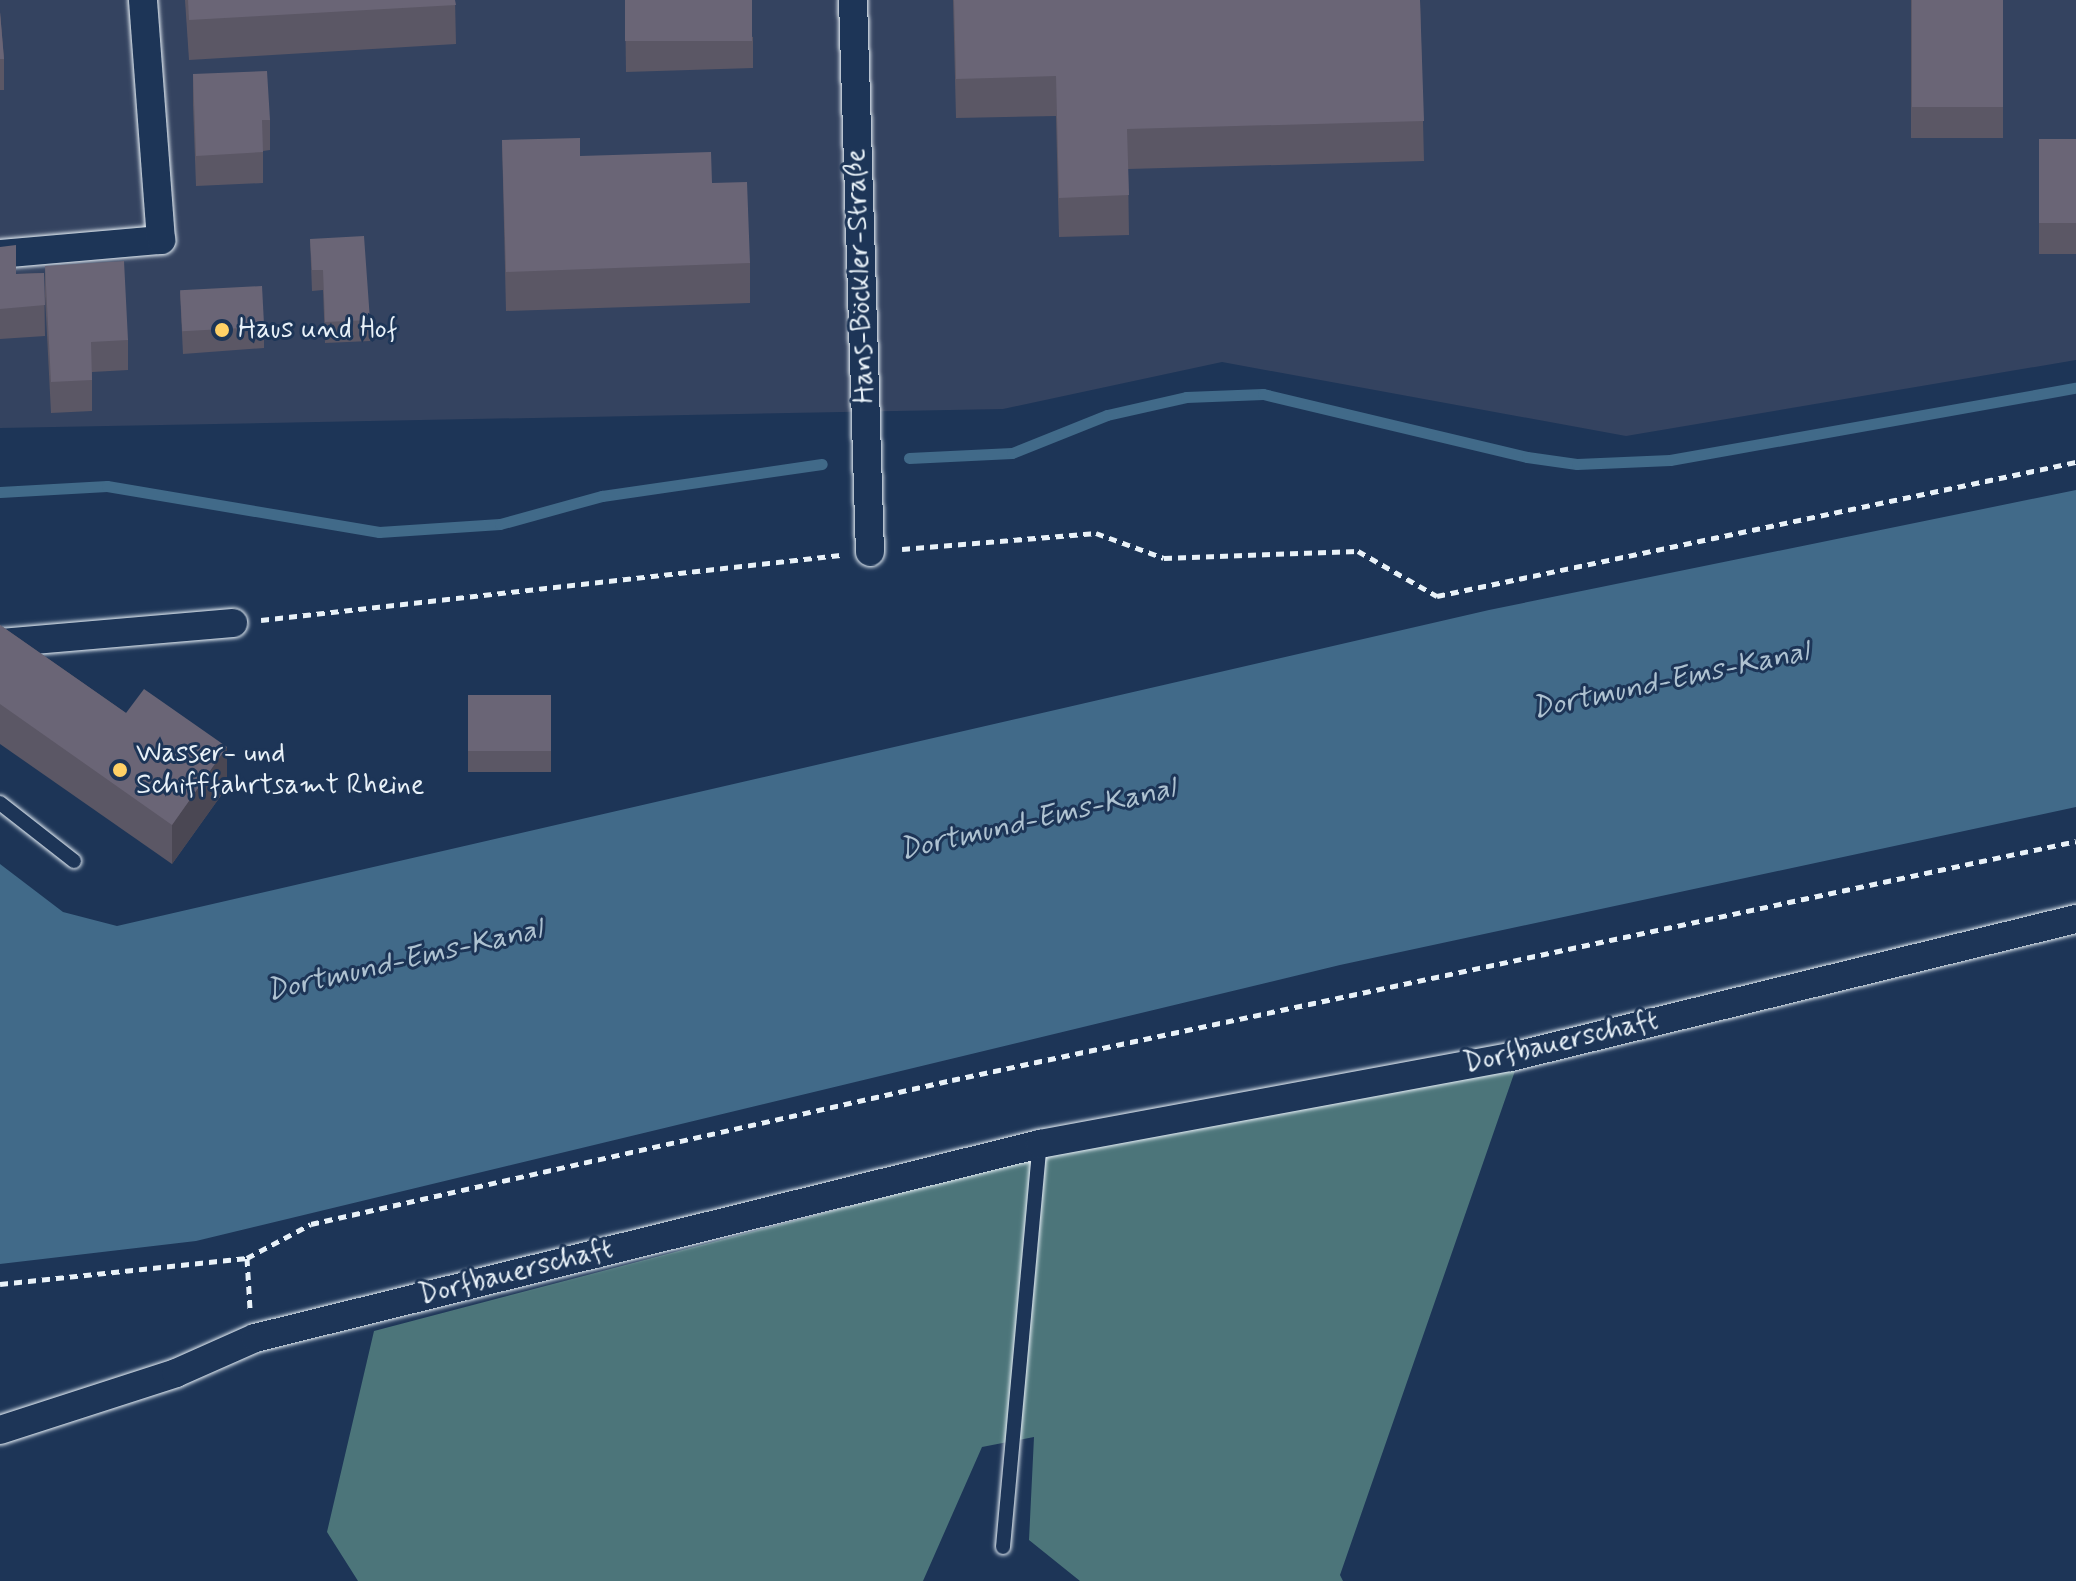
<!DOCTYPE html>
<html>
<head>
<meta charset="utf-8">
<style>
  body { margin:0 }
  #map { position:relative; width:2076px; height:1581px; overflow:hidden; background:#1d3557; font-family:Mynerve,sans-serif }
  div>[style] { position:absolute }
  .built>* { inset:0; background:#344360 }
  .green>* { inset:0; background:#4c757a }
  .water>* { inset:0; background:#416a89 }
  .stream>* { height:11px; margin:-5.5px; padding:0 5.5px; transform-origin:5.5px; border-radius:5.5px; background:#416a89 }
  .path>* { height:5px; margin-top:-2.5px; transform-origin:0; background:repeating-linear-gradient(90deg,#e8f1f8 0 8px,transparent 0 14px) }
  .roads { filter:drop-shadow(0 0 2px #e8f1f8) drop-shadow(0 0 2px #e8f1f8) }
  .lane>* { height:14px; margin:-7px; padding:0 7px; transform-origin:7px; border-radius:7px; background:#1d3557 }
  .street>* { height:28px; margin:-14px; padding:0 14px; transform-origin:14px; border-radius:14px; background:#1d3557 }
  .wall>* { inset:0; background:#5b5765; transform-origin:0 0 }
  .shaded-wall>* { inset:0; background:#4a4753 }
  .building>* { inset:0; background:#6a6576; transform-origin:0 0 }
  .dots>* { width:22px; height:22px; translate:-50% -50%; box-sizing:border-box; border:4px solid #1d3557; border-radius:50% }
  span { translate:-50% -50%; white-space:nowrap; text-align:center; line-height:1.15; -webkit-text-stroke:6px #1d3557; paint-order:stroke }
  .street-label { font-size:28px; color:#e8f1f8 }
  .poi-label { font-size:28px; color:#e8f1f8 }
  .left { translate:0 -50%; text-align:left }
  .water-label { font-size:30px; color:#aec2d1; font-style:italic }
</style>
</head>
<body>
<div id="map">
  <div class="built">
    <div style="clip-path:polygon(0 0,2076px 0,2076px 360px,1626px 436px,1222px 362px,1003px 409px,0 428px)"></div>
  </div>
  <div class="green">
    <div style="clip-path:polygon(1516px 1068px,1340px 1575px,1343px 1581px,1080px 1581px,1029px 1540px,1034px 1437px,982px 1447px,923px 1581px,358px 1581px,327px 1532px,374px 1331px,1052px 1153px)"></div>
  </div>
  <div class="water">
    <div style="clip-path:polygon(2076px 490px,2076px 807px,1340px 965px,196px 1241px,0 1264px,0 864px,63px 912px,117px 926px,1489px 610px)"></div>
  </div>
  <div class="stream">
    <div style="left:909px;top:458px;width:103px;rotate:-2.8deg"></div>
    <div style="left:1012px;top:453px;width:102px;rotate:-21.8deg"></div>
    <div style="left:1107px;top:415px;width:81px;rotate:-12.8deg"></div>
    <div style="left:1186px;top:397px;width:77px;rotate:-2.2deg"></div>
    <div style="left:1263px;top:394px;width:271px;rotate:13.4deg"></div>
    <div style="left:1527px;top:457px;width:50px;rotate:8deg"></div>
    <div style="left:1577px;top:464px;width:93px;rotate:-2.5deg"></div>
    <div style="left:1670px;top:460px;width:412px;rotate:-10.1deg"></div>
    <div style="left:0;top:492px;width:107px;rotate:-3.2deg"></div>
    <div style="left:107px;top:486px;width:276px;rotate:9.6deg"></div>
    <div style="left:379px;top:532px;width:121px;rotate:-3.8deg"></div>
    <div style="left:500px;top:524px;width:106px;rotate:-15.4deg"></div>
    <div style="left:602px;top:496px;width:222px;rotate:-8.3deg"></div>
  </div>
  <div class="path">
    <div style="left:902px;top:549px;width:195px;rotate:-4.7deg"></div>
    <div style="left:1096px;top:533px;width:72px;rotate:20.2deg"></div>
    <div style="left:1164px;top:558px;width:194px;rotate:-2.1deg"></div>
    <div style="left:1358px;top:551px;width:91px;rotate:29.7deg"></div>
    <div style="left:1437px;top:596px;width:653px;rotate:-11.84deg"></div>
    <div style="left:261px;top:620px;width:583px;rotate:-6.41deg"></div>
    <div style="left:247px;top:1258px;width:51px;rotate:86.6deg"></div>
    <div style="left:0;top:1284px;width:248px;rotate:-6deg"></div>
    <div style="left:247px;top:1258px;width:72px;rotate:-28deg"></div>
    <div style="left:311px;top:1224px;width:657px;rotate:-12.66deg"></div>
    <div style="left:952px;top:1080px;width:1149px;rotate:-12deg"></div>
  </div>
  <div class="roads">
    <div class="lane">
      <div style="left:0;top:803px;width:94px;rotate:38.1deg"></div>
      <div style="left:1003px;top:1547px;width:405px;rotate:-84.8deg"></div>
    </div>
    <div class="street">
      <div style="left:853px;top:0;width:552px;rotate:88.24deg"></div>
      <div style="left:0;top:254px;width:162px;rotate:-5deg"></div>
      <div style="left:161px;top:240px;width:241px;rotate:-94.3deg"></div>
      <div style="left:0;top:643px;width:234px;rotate:-4.9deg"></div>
      <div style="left:0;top:1430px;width:185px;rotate:-17.9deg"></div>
      <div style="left:176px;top:1373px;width:86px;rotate:-23.9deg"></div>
      <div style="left:255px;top:1338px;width:809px;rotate:-13.88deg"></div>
      <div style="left:1040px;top:1144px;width:479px;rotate:-10.5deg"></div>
      <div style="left:1511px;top:1057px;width:582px;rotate:-13.73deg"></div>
    </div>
  </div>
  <div class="wall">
    <div style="clip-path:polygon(185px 0,455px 0,456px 44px,189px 60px)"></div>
    <div style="clip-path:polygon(625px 0,753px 37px,753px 68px,626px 72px)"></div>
    <div style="clip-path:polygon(953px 0,1420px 0,1424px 161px,1128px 169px,1129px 235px,1059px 237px,1056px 116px,956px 118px)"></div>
    <div style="left:1911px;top:0;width:92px;height:138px"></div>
    <div style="clip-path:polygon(0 12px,4px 59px,4px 90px,0 90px)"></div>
    <div style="clip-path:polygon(193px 74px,270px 120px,270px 150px,263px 151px,263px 183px,196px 186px,193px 105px)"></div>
    <div style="left:2076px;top:139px;width:115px;height:37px;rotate:90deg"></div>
    <div style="clip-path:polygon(502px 140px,712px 183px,750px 263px,750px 303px,506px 311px)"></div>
    <div style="clip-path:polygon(310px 239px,370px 320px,370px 341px,325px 343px,323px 290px,312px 291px)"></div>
    <div style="clip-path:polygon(0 247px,16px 274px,44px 273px,45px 336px,0 339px)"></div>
    <div style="clip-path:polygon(45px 266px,128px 340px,128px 370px,92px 372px,92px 411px,51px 413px,45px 296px)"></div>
    <div style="clip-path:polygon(180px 292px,264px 327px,264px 348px,183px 354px)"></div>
    <div style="clip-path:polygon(0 625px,126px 713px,227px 787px,172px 864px,0 744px)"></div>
    <div style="left:551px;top:695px;width:77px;height:83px;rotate:90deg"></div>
  </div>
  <div class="shaded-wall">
    <div style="clip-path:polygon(227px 747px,227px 787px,172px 864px,172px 825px)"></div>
  </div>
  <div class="building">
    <div style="clip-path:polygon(188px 0,455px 0,456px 5px,189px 20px)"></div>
    <div style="left:625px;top:0;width:127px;height:41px"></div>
    <div style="clip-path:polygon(954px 0,1420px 0,1424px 121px,1127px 129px,1129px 195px,1059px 198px,1056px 76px,956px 79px)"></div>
    <div style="left:1912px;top:0;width:91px;height:107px"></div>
    <div style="clip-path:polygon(0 12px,4px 59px,0 59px)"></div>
    <div style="clip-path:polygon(267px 71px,270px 120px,262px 120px,263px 152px,196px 156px,193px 74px)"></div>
    <div style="clip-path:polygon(580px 138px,580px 156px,711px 152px,712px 183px,747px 182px,750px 263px,506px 272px,502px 140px)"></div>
    <div style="left:2076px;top:139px;width:84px;height:37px;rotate:90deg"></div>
    <div style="clip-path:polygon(364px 236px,370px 320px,325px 322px,323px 270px,312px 270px,310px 239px)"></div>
    <div style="clip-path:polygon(16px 245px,16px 274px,44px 273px,45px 305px,0 309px,0 247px)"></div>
    <div style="clip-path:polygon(124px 261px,128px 340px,91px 342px,92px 380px,51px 382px,45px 266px)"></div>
    <div style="left:262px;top:286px;width:41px;height:82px;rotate:87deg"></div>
    <div style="clip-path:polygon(0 625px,126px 713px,144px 689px,227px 747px,172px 825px,0 704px)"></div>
    <div style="left:551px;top:695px;width:56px;height:83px;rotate:90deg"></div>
  </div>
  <div class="dots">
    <div style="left:222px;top:330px;background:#ffd166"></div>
    <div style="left:120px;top:770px;background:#ffd166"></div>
  </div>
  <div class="street-label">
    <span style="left:861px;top:276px;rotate:-92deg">Hans-Böckler-Straße</span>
    <span style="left:1561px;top:1043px;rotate:-13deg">Dorfbauerschaft</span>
    <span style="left:516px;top:1273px;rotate:-14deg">Dorfbauerschaft</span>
  </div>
  <div class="poi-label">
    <span class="left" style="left:238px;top:330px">Haus und Hof</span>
    <span class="left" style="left:136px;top:770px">Wasser- und<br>Schifffahrtsamt Rheine</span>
  </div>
  <div class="water-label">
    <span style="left:1670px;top:681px;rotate:-12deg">Dortmund-Ems-Kanal</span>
    <span style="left:1037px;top:820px;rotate:-13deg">Dortmund-Ems-Kanal</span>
    <span style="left:404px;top:961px;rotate:-13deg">Dortmund-Ems-Kanal</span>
  </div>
</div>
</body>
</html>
